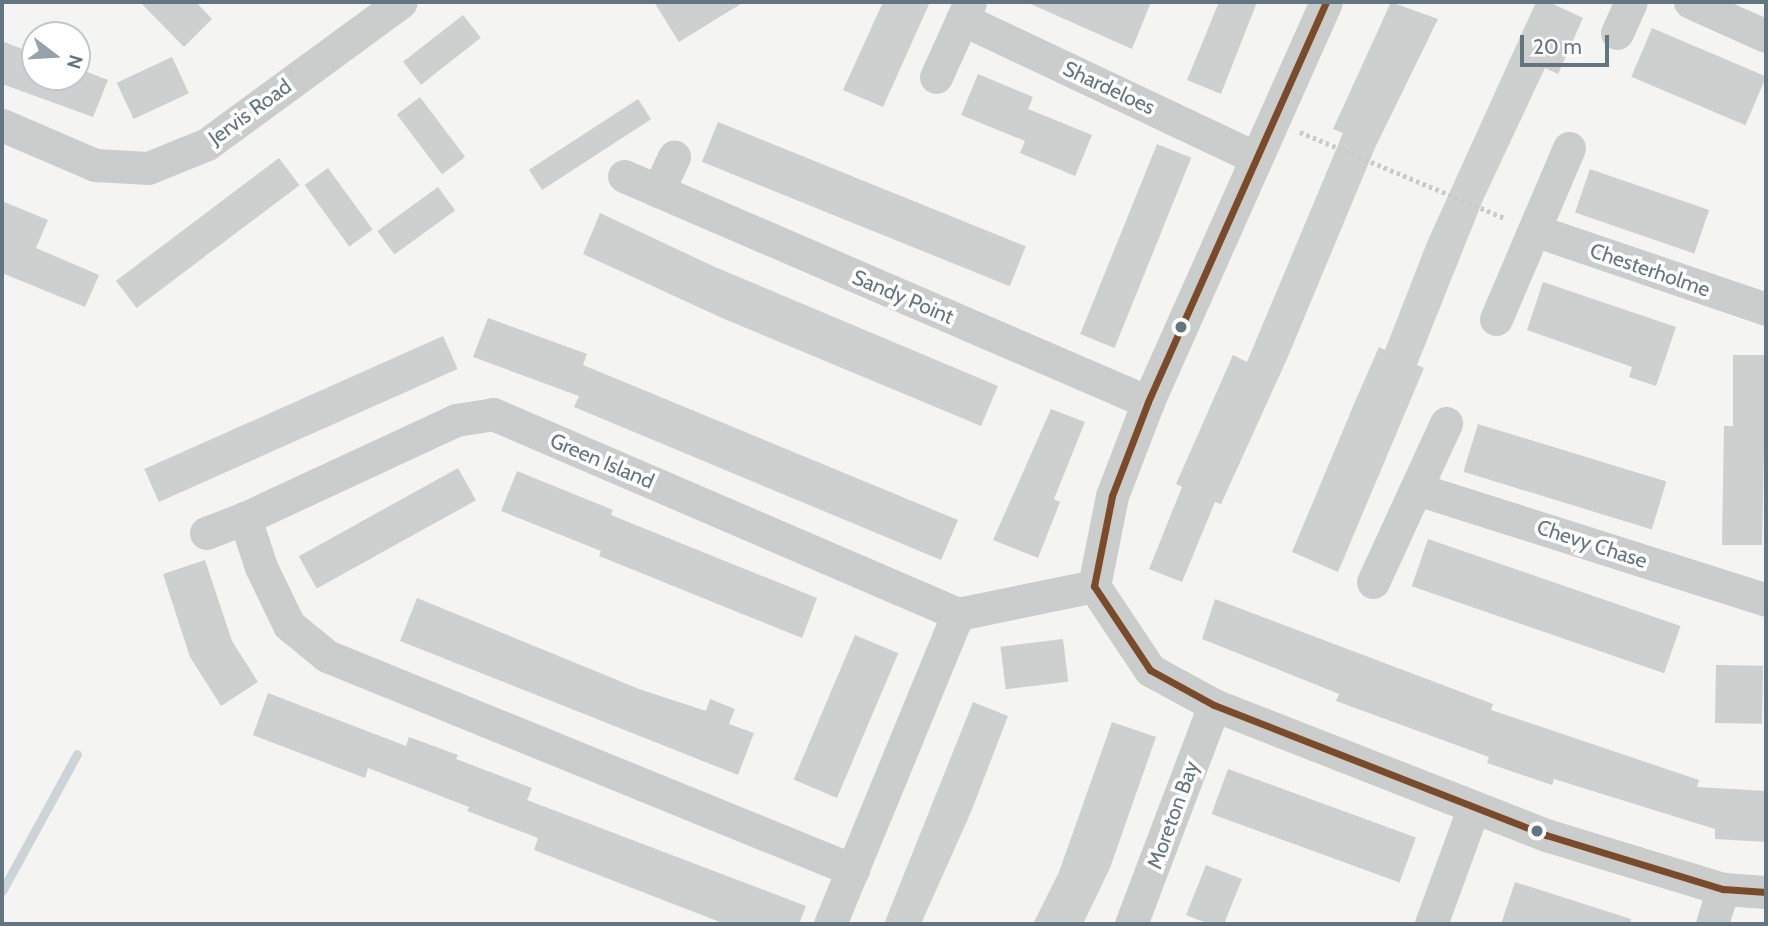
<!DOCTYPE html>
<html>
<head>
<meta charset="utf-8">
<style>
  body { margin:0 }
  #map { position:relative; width:1768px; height:926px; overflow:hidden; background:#f4f4f2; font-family:Cabin,sans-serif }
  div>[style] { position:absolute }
  .stream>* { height:9px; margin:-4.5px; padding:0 4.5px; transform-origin:4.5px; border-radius:4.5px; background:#ccd4d7 }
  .building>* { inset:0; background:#ced0cf; transform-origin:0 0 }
  .path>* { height:4.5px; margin-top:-2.25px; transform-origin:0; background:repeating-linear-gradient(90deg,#cacaca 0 3.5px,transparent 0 7px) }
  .minor>* { height:33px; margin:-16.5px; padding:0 16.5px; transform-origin:16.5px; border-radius:16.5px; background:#cbcdcd }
  .bus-1>* { height:7px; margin:-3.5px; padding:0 3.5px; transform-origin:3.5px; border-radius:3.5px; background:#7a4b2a }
  .dots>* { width:19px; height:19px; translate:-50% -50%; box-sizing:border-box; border:4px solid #fff; border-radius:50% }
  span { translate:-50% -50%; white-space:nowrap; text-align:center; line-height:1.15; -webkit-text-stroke:7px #fff; paint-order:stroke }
  .street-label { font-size:21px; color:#647582 }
  .frame { position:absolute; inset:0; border:4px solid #647582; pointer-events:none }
  .north { position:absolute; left:21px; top:21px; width:70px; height:70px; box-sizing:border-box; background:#fff; border:2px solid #c1c8cd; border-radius:50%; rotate:107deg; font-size:19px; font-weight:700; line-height:28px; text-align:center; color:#647582 }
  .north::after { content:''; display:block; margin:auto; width:24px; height:32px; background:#96a1a9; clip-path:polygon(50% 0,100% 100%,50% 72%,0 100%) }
  .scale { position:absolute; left:1520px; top:35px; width:89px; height:32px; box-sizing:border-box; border:4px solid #647582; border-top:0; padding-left:9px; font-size:21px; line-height:24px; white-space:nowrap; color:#647582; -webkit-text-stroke:5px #fff; paint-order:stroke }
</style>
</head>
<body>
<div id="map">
  <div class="stream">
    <div style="left:2px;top:891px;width:156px;rotate:-61.3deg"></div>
  </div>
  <div class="building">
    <div style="clip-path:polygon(140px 2px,196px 2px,212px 19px,184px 47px)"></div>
    <div style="clip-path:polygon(654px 2px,744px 2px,679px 42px)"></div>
    <div style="clip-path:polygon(883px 2px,930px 2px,883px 107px,843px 90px)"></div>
    <div style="clip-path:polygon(1026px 2px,1151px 2px,1132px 49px)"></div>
    <div style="clip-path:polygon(1219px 2px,1257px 2px,1221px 94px,1187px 80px)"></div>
    <div style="clip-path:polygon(1391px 2px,1438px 19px,1375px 148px,1287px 359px,1221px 504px,1215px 502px,1182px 582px,1149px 569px,1182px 487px,1176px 484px,1233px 355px,1247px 362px,1343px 133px,1333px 129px)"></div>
    <div style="clip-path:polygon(1536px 2px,1549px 2px,1583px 18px,1558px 74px,1545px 68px,1483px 200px,1417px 365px,1424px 368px,1338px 572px,1292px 552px,1354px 404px,1379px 347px,1385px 350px,1428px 240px)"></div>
    <div style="left:463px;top:15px;width:29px;height:76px;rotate:52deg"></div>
    <div style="left:1652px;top:28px;width:124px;height:53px;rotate:23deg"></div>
    <div style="clip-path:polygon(2px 41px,35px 54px,35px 77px,77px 77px,77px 68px,108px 80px,93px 117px,2px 84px)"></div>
    <div style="left:172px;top:57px;width:40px;height:61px;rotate:65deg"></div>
    <div style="clip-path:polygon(978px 74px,1033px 97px,1028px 109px,1092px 135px,1075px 176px,1020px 153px,1025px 141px,961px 115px)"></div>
    <div style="left:420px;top:97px;width:75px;height:29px;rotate:53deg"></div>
    <div style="left:638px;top:99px;width:24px;height:130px;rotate:57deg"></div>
    <div style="left:718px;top:122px;width:332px;height:43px;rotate:22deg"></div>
    <div style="left:1157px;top:144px;width:37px;height:205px;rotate:22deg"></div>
    <div style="left:279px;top:158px;width:34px;height:204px;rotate:53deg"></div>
    <div style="left:328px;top:168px;width:76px;height:29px;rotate:54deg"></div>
    <div style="left:1590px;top:169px;width:126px;height:46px;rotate:19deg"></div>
    <div style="left:438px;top:187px;width:29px;height:75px;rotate:54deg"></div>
    <div style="clip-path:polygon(2px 201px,48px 220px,36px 248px,99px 275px,85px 307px,2px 273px)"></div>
    <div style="clip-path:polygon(600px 213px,715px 267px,998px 386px,981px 426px,722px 318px,583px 254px)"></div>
    <div style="clip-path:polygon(1543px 282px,1676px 327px,1656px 386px,1629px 377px,1632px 367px,1527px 330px)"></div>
    <div style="clip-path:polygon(488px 318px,587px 354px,583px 365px,958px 520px,941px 560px,574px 407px,579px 396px,473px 357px)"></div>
    <div style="left:443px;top:336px;width:36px;height:327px;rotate:66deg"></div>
    <div style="clip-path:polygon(1733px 355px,1766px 355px,1762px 545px,1722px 545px,1724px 426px,1733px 426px)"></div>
    <div style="clip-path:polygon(1051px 409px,1085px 422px,1054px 499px,1060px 502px,1038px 558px,993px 540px)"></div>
    <div style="left:1478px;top:424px;width:197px;height:50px;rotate:17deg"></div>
    <div style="left:458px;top:468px;width:37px;height:182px;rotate:61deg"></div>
    <div style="clip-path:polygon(517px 471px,613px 510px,611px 515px,817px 598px,802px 638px,599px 556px,601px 551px,501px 511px)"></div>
    <div style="left:1428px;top:539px;width:267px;height:50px;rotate:19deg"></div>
    <div style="clip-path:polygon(205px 560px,232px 641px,258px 682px,221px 706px,190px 657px,163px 574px)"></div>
    <div style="clip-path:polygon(417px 598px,639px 689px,706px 711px,710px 699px,735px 709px,729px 724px,754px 733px,738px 775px,400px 641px)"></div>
    <div style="clip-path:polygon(1215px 599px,1493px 704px,1491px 710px,1699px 780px,1697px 787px,1766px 791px,1766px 842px,1715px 839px,1715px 829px,1554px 779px,1552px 785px,1487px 763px,1489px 757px,1336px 701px,1339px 694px,1202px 639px)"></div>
    <div style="left:855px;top:635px;width:47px;height:157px;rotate:23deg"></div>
    <div style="left:1063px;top:639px;width:43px;height:63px;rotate:83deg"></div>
    <div style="left:1716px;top:665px;width:47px;height:58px;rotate:1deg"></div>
    <div style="clip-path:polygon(268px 693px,406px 746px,409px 737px,458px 755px,456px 759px,532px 788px,527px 800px,806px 906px,799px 924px,725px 924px,534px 850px,538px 838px,467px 811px,469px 807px,368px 768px,365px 778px,253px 735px)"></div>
    <div style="clip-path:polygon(973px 702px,1008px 716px,971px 812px,921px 924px,884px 924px)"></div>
    <div style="clip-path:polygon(1112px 722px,1156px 737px,1110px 868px,1083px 924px,1033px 924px,1059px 872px)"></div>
    <div style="left:1228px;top:769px;width:200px;height:48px;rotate:20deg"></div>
    <div style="clip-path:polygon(1206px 865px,1242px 879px,1224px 924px,1209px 924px,1186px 915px)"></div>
    <div style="clip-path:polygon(1515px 882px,1631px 919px,1630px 924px,1501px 924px)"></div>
  </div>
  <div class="path">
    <div style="left:1300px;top:132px;width:222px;rotate:22.8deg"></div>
  </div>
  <div class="minor">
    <div style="left:1326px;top:2px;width:438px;rotate:114deg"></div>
    <div style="left:1148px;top:402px;width:101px;rotate:111deg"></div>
    <div style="left:1112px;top:496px;width:92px;rotate:101.3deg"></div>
    <div style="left:1094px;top:586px;width:101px;rotate:56.3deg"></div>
    <div style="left:1150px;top:670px;width:73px;rotate:28.7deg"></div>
    <div style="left:1214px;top:705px;width:357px;rotate:21.4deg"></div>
    <div style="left:1546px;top:835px;width:185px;rotate:17deg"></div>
    <div style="left:1723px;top:889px;width:43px;rotate:4deg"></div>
    <div style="left:1690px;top:2px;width:83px;rotate:24.1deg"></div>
    <div style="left:962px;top:19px;width:325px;rotate:25.3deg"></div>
    <div style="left:1617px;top:33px;width:34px;rotate:-66deg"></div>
    <div style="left:936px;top:77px;width:82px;rotate:-65.6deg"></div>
    <div style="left:2px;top:125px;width:101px;rotate:23.3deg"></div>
    <div style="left:95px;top:165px;width:53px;rotate:3.2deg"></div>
    <div style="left:148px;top:168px;width:64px;rotate:-22.1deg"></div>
    <div style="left:207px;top:144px;width:240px;rotate:-36.2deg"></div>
    <div style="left:624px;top:176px;width:571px;rotate:23.33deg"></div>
    <div style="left:658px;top:191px;width:38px;rotate:-65deg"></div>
    <div style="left:1534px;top:230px;width:245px;rotate:18.8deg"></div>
    <div style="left:1496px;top:319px;width:186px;rotate:-66.9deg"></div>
    <div style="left:1417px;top:489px;width:366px;rotate:17.6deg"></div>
    <div style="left:206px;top:533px;width:42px;rotate:-21deg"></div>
    <div style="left:1373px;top:582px;width:175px;rotate:-65.3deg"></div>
    <div style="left:853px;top:870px;width:568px;rotate:-157.86deg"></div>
    <div style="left:327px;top:656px;width:49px;rotate:-140.8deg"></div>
    <div style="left:289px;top:625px;width:64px;rotate:-115.8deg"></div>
    <div style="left:261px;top:567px;width:52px;rotate:-108.1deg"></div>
    <div style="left:245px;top:518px;width:233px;rotate:-24.9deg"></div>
    <div style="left:456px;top:420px;width:37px;rotate:-9deg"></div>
    <div style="left:493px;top:414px;width:506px;rotate:23.27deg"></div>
    <div style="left:958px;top:614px;width:139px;rotate:-11.6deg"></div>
    <div style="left:830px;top:924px;width:335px;rotate:-67.6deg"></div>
    <div style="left:1131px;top:924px;width:234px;rotate:-69.2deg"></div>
    <div style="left:1431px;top:924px;width:122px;rotate:-69.9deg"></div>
    <div style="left:1712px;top:924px;width:37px;rotate:-73deg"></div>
  </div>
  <div class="bus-1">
    <div style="left:1326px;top:2px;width:438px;rotate:114deg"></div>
    <div style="left:1148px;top:402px;width:101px;rotate:111deg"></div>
    <div style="left:1112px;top:496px;width:92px;rotate:101.3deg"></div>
    <div style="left:1094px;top:586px;width:101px;rotate:56.3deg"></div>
    <div style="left:1150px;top:670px;width:73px;rotate:28.7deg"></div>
    <div style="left:1214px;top:705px;width:357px;rotate:21.4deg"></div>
    <div style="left:1546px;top:835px;width:185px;rotate:17deg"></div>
    <div style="left:1723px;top:889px;width:43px;rotate:4deg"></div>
  </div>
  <div class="dots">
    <div style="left:1181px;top:327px;background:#647582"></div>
    <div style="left:1537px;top:831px;background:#647582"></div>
  </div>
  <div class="street-label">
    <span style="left:1109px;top:88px;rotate:25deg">Shardeloes</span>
    <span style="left:250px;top:112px;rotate:-36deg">Jervis Road</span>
    <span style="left:1650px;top:270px;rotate:19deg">Chesterholme</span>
    <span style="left:903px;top:297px;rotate:23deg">Sandy Point</span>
    <span style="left:602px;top:461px;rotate:23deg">Green Island</span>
    <span style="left:1592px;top:544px;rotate:18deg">Chevy Chase</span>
    <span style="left:1173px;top:815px;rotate:-70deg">Moreton Bay</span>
  </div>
  <div class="frame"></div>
  <div class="north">N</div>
  <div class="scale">20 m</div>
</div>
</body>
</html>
